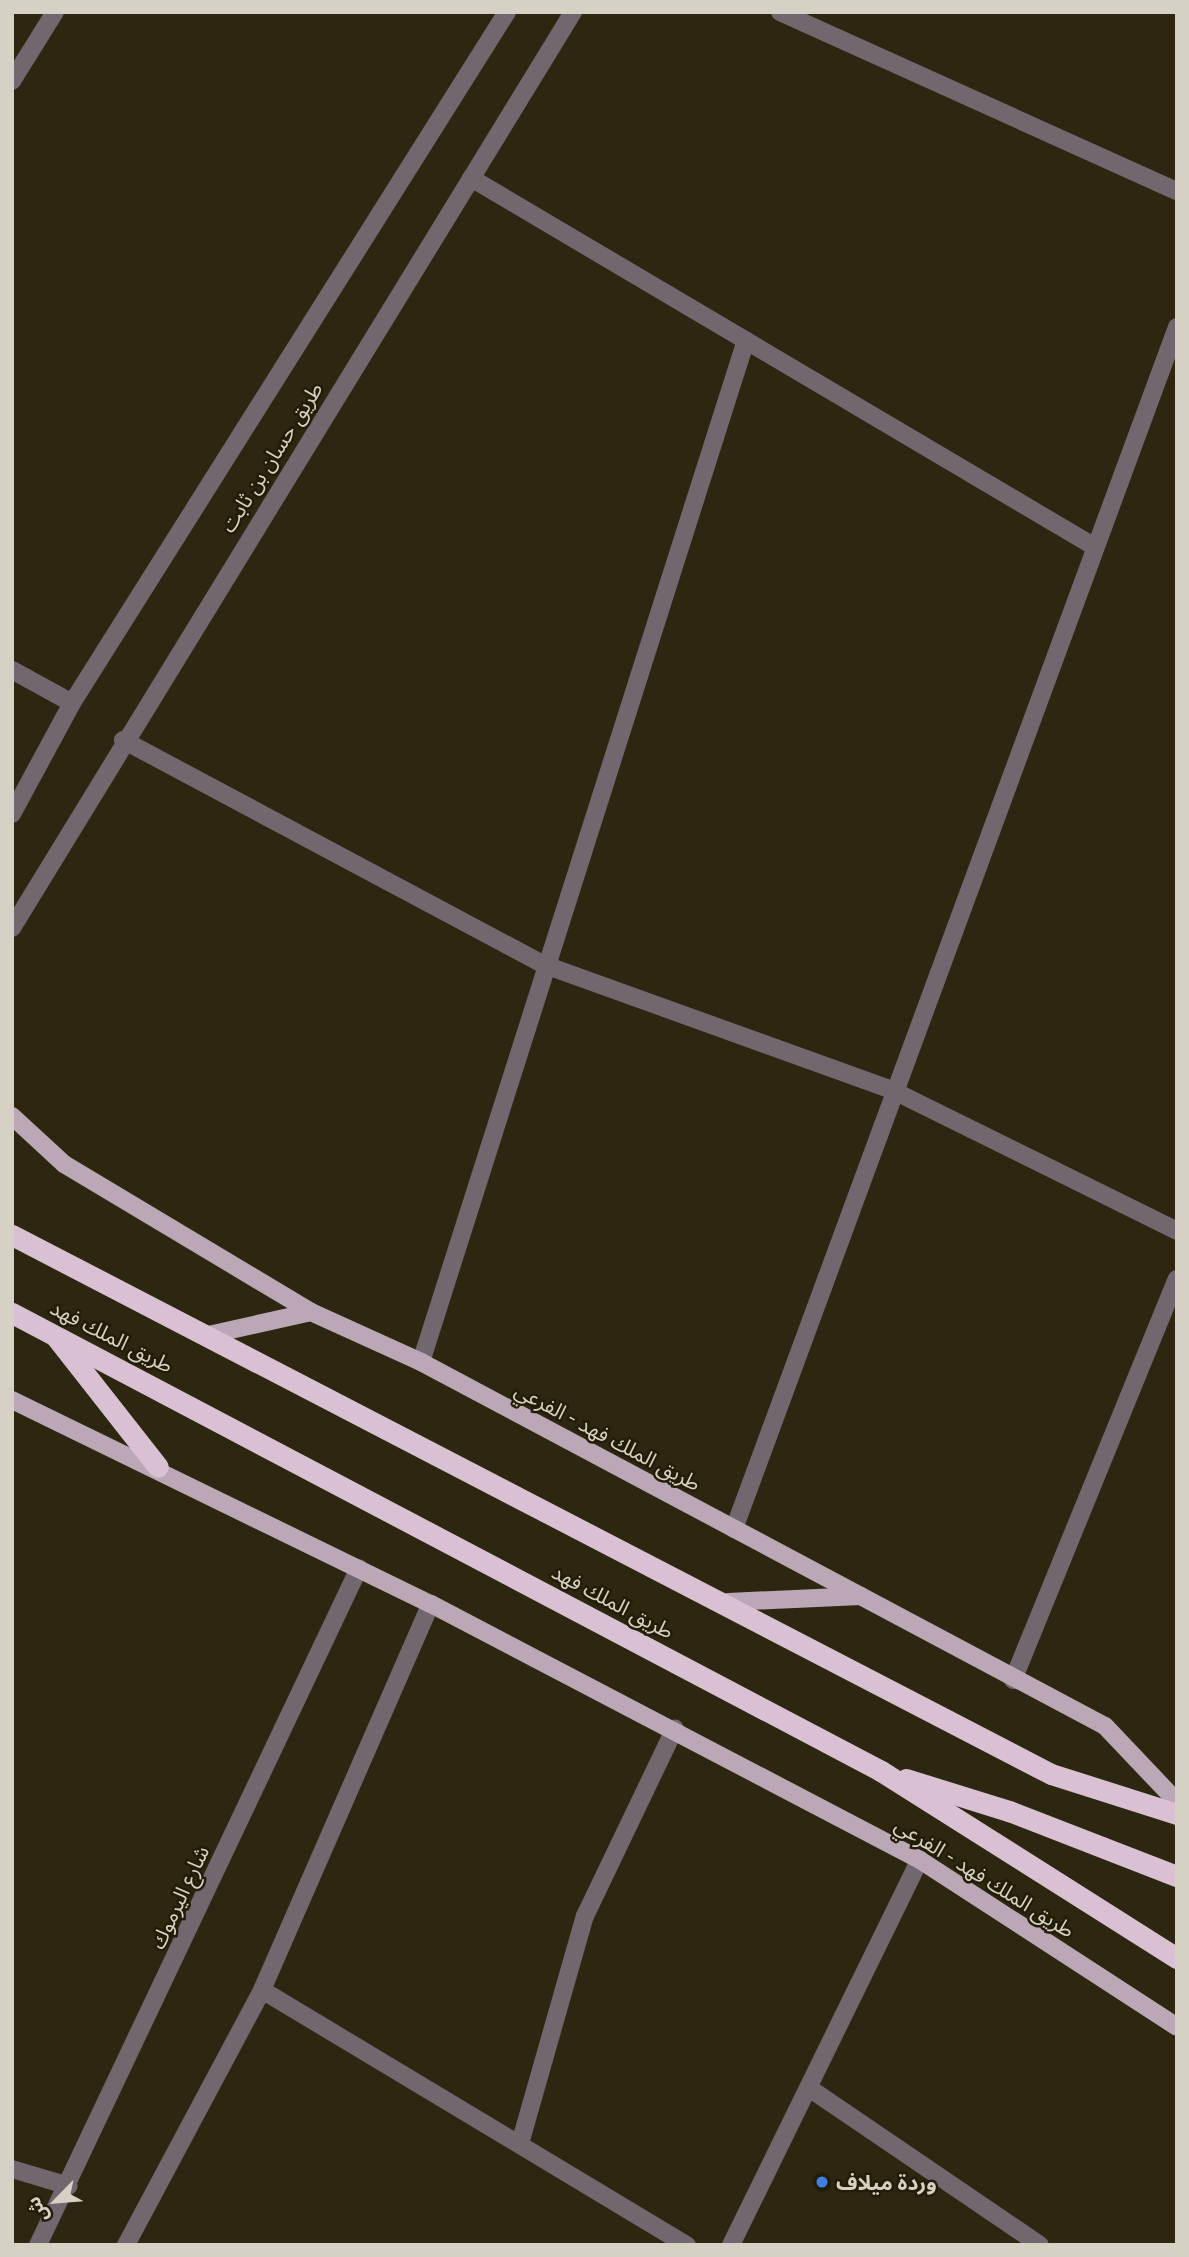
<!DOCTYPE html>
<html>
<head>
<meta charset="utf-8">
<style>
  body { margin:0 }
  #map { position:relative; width:1189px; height:2257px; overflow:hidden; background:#2d2711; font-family:"IBM Plex Serif","Noto Sans Arabic",serif }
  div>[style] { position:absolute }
  .minor>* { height:18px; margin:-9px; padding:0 9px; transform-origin:9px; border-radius:9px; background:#71676e }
  .major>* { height:18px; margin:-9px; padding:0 9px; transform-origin:9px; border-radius:9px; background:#bba7b5 }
  .highway>* { height:21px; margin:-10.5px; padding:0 10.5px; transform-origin:10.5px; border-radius:10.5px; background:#d9c0d2 }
  .dots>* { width:19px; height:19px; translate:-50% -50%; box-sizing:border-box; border:4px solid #231d07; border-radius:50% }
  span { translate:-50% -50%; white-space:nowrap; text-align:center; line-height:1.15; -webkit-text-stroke:5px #231d07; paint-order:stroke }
  .street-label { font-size:21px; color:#d5d2c5 }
  .poi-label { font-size:21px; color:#d5d2c5; font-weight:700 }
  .left { translate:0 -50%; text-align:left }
  .frame { position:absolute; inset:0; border:14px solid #d5d2c5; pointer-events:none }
  .north { position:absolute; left:21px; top:2166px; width:70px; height:70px; -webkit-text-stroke:5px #231d07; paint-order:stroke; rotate:245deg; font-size:19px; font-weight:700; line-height:28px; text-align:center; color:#d5d2c5 }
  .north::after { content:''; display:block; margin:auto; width:24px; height:32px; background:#d5d2c5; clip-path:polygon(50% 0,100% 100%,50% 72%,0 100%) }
</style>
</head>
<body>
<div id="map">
  <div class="minor">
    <div style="left:780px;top:12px;width:435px;rotate:24.3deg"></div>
    <div style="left:12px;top:81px;width:81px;rotate:-58.1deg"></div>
    <div style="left:471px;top:178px;width:725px;rotate:30.6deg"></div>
    <div style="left:12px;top:670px;width:68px;rotate:28.8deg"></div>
    <div style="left:123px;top:740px;width:478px;rotate:28.1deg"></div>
    <div style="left:545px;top:965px;width:369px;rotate:19.8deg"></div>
    <div style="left:892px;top:1090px;width:318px;rotate:26.3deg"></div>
    <div style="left:12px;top:814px;width:126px;rotate:-61.6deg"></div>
    <div style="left:72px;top:703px;width:817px;rotate:-57.81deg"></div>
    <div style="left:12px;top:928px;width:1074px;rotate:-58.51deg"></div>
    <div style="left:421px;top:1362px;width:1072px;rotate:-72.36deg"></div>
    <div style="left:734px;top:1529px;width:1281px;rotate:-69.77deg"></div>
    <div style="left:1013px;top:1680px;width:433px;rotate:-67.8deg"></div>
    <div style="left:262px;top:1990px;width:496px;rotate:31deg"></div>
    <div style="left:809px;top:2088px;width:279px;rotate:34.2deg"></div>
    <div style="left:521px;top:2140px;width:233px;rotate:-74.1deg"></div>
    <div style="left:585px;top:1916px;width:208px;rotate:-64.4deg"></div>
    <div style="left:12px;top:2169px;width:59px;rotate:16.6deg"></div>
    <div style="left:38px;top:2245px;width:749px;rotate:-64.63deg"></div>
    <div style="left:126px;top:2245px;width:289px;rotate:-61.9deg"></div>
    <div style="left:262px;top:1990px;width:421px;rotate:-66.4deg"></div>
    <div style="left:731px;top:2245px;width:429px;rotate:-63.9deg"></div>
  </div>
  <div class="major">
    <div style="left:12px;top:1116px;width:71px;rotate:42.7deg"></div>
    <div style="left:64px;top:1164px;width:288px;rotate:30.9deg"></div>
    <div style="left:311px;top:1312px;width:121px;rotate:24.4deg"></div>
    <div style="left:421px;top:1362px;width:775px;rotate:28.02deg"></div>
    <div style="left:1105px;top:1726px;width:105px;rotate:46.5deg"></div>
    <div style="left:204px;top:1336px;width:110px;rotate:-12.6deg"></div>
    <div style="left:12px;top:1400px;width:466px;rotate:26deg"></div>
    <div style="left:431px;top:1604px;width:552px;rotate:27.63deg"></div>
    <div style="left:920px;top:1860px;width:306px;rotate:33deg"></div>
    <div style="left:728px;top:1602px;width:133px;rotate:-2.6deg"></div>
  </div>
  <div class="highway">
    <div style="left:12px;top:1235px;width:1170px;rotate:27.42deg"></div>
    <div style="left:1051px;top:1774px;width:132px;rotate:17.6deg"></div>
    <div style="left:12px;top:1313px;width:982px;rotate:27.79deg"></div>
    <div style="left:881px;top:1771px;width:350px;rotate:32.3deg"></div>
    <div style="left:56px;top:1337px;width:165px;rotate:51.9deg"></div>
    <div style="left:906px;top:1779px;width:108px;rotate:17.3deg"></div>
    <div style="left:1009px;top:1811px;width:180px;rotate:21.2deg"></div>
  </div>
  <div class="dots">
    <div style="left:822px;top:2182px;background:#3f7fe0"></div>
  </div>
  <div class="street-label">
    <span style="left:271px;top:457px;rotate:-58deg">طريق حسان بن ثابت</span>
    <span style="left:112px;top:1336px;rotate:27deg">طريق الملك فهد</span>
    <span style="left:608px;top:1436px;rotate:28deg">طريق الملك فهد - الفرعي</span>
    <span style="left:613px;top:1601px;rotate:28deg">طريق الملك فهد</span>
    <span style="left:985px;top:1877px;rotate:32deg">طريق الملك فهد - الفرعي</span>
    <span style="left:179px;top:1897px;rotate:-65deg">شارع اليرموك</span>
  </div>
  <div class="poi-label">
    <span class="left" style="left:836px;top:2182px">وردة ميلاف</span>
  </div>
  <div class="frame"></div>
  <div class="north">ش</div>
</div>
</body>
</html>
